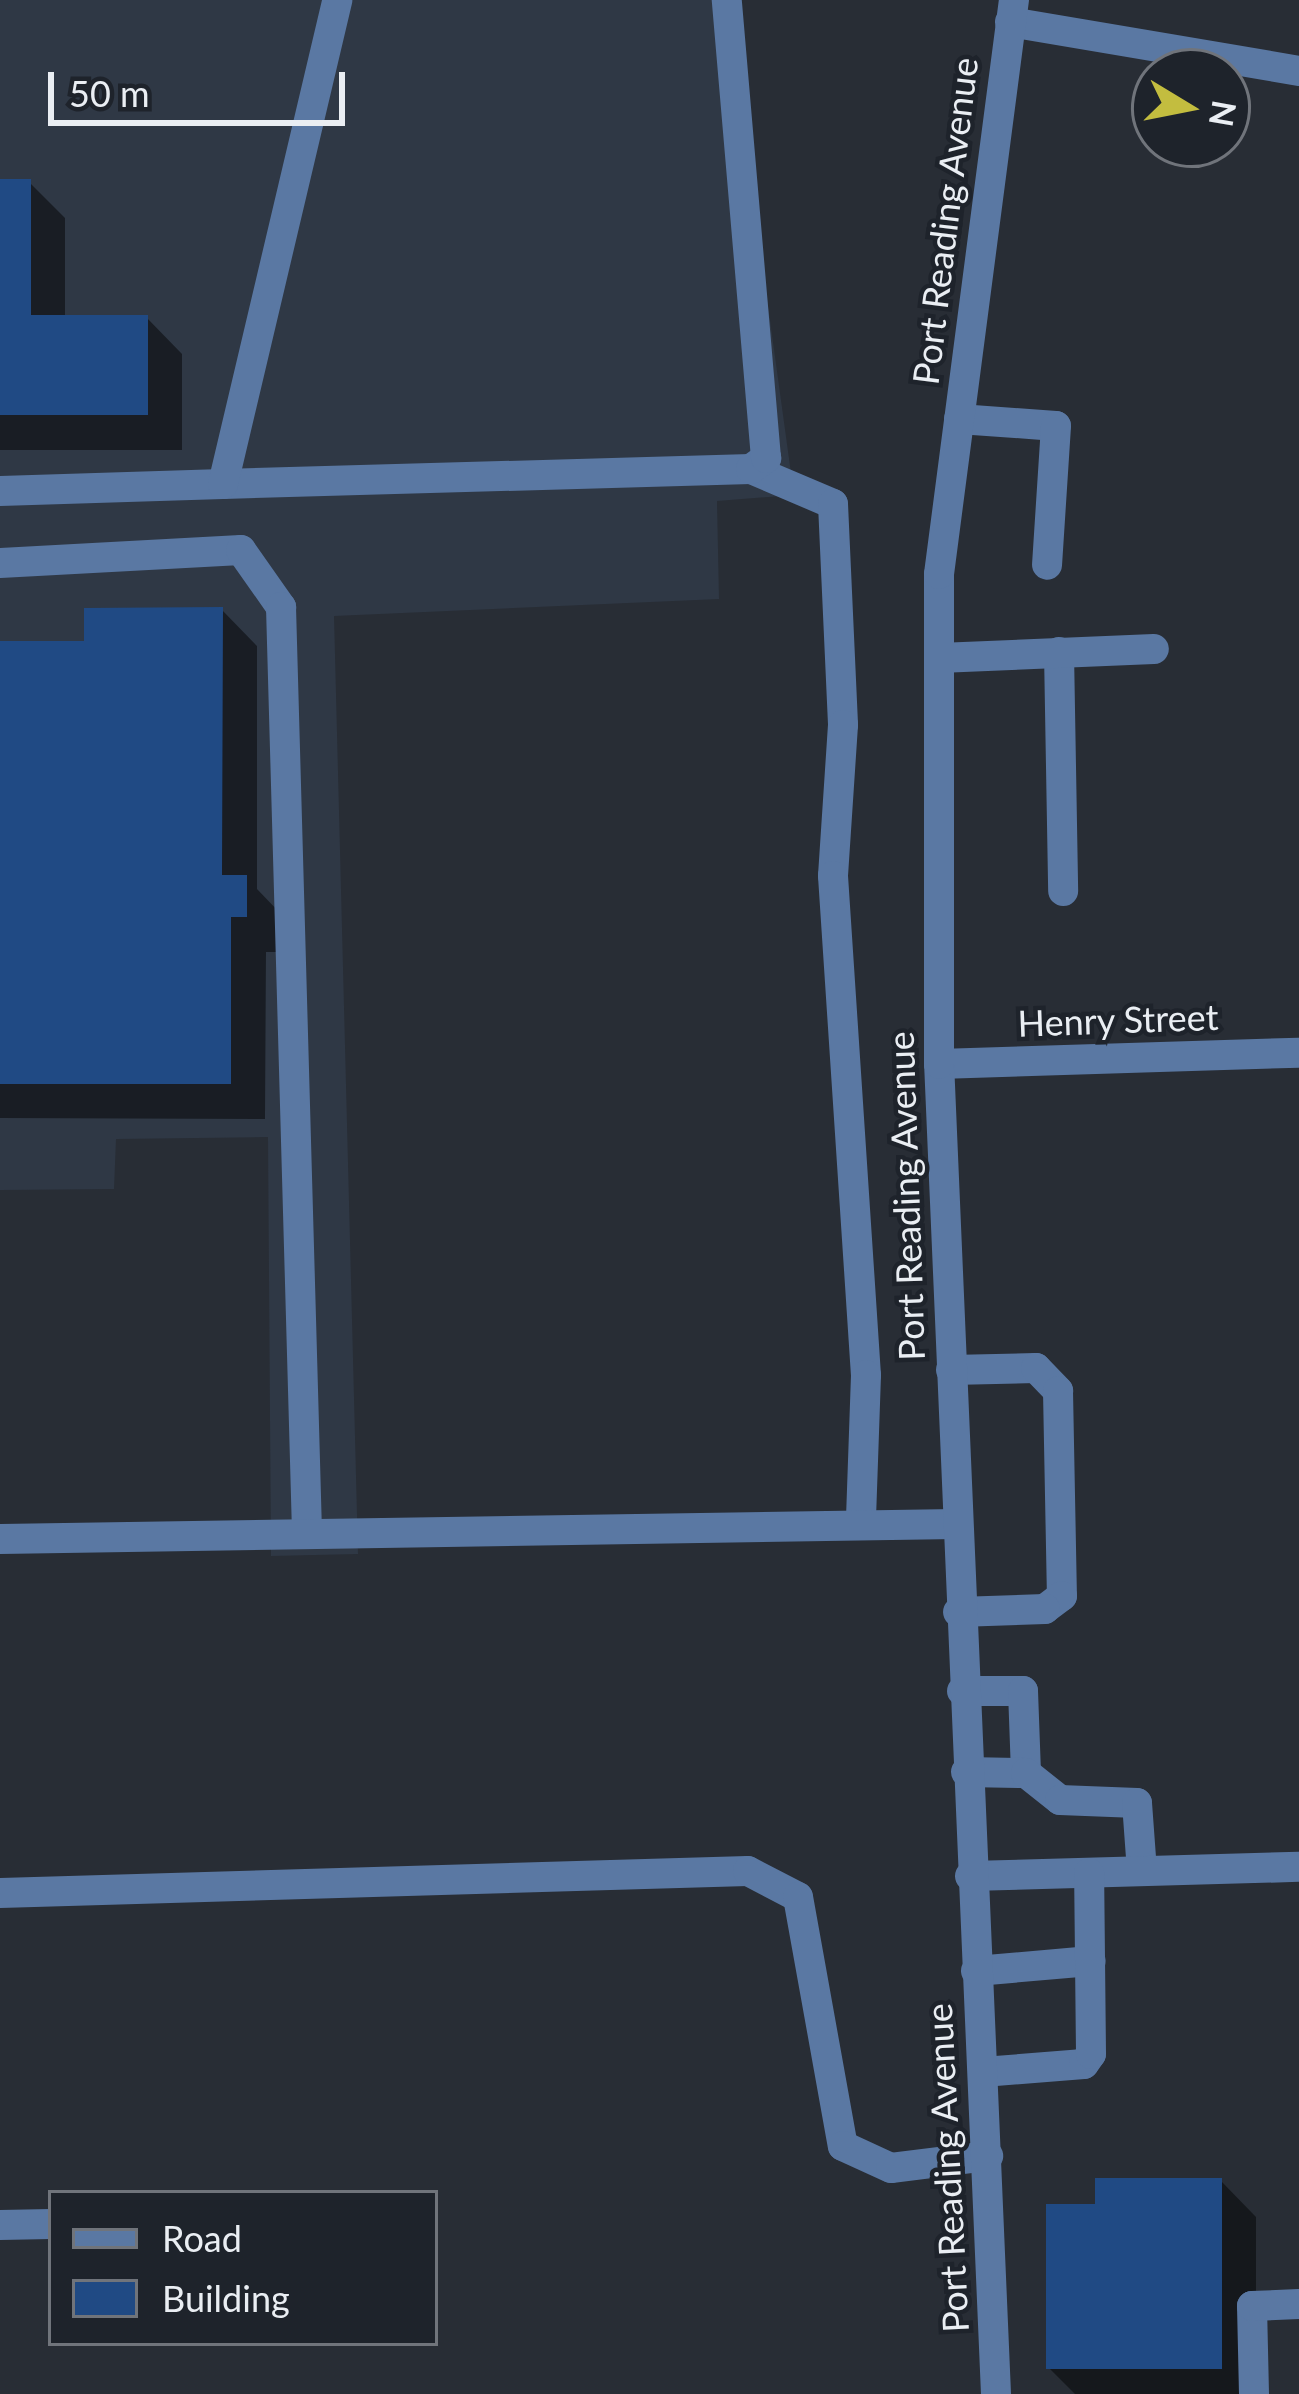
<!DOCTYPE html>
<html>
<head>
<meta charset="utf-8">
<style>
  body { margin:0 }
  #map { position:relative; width:1299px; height:2394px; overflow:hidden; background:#282d35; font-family:Lato,sans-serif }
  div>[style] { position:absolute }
  .built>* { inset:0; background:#2f3845 }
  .shadow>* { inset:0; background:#0007 }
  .building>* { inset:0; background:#204a84 }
  .minor>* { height:30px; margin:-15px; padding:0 15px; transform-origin:15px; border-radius:15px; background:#5a78a3 }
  span { translate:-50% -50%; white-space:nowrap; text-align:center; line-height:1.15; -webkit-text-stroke:9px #1e232b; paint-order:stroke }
  .street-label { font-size:36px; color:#eaeef3 }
  .legend { position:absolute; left:48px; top:2190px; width:390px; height:156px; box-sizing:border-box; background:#1e232b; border:3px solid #70747b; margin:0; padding:15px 21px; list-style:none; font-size:36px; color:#eaeef3 }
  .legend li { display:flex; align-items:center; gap:24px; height:60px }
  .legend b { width:60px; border:3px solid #70747b }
  .north { position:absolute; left:1131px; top:48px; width:120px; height:120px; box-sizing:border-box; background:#1e232b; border:3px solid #70747b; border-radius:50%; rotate:100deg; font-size:33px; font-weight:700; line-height:48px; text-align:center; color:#eaeef3 }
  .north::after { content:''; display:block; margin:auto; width:42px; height:54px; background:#c3bd3f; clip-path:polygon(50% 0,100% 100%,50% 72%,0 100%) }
  .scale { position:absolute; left:48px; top:72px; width:297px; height:54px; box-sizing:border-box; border:6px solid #eaeef3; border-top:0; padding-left:15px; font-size:36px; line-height:42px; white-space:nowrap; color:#eaeef3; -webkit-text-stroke:9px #1e232b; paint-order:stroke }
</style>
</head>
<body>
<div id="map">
  <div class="built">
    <div style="clip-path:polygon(0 0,726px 0,794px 495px,717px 501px,719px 599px,334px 616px,358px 1554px,271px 1556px,268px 1137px,116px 1139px,114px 1189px,0 1190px)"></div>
  </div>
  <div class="shadow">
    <div style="clip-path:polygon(0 182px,29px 182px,65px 218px,65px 318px,147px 318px,182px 354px,182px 450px,0 450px)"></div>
    <div style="clip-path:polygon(222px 610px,257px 646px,257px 889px,281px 914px,281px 952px,266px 952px,265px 1119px,0 1118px,0 644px,87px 644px)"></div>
    <div style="clip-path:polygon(1221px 2181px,1256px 2217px,1256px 2394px,1075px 2394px,1049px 2368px)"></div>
  </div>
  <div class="building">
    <div style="clip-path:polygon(0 179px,31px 179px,31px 315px,148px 315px,148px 415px,0 415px)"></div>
    <div style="clip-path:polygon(223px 607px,222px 875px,247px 875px,247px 917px,231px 917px,231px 1084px,0 1084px,0 641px,84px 641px,84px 608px)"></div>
    <div style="clip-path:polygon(1095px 2178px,1222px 2178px,1222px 2369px,1046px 2369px,1046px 2204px,1095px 2204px)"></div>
  </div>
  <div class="minor">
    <div style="left:1010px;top:22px;width:293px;rotate:9.6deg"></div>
    <div style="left:959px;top:419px;width:97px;rotate:4.1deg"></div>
    <div style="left:1056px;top:426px;width:139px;rotate:93.7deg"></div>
    <div style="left:751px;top:469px;width:89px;rotate:23.1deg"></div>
    <div style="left:833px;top:504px;width:221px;rotate:87.4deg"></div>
    <div style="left:843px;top:725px;width:151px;rotate:93.8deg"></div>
    <div style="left:833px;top:876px;width:500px;rotate:86.22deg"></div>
    <div style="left:866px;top:1375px;width:146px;rotate:92deg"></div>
    <div style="left:223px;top:484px;width:528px;rotate:-1.63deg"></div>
    <div style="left:751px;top:469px;width:19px;rotate:-36deg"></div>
    <div style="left:766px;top:458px;width:460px;rotate:-94.9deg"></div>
    <div style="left:0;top:491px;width:223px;rotate:-1.8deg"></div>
    <div style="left:223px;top:484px;width:497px;rotate:-76.7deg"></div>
    <div style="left:0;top:563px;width:241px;rotate:-3.1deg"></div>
    <div style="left:241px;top:550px;width:70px;rotate:54.9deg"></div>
    <div style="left:281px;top:607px;width:924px;rotate:88.39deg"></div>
    <div style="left:1059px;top:652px;width:239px;rotate:89deg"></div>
    <div style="left:939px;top:658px;width:215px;rotate:-2.4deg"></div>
    <div style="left:939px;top:1064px;width:360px;rotate:-1.8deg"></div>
    <div style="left:951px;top:1370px;width:85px;rotate:-1.3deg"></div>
    <div style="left:1036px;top:1368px;width:32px;rotate:46deg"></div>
    <div style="left:1058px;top:1391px;width:205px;rotate:88.9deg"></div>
    <div style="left:1062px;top:1596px;width:21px;rotate:143deg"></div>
    <div style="left:1045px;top:1609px;width:87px;rotate:178deg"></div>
    <div style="left:0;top:1539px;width:956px;rotate:-0.9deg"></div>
    <div style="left:962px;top:1691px;width:61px"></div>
    <div style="left:1023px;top:1691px;width:82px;rotate:87.9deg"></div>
    <div style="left:966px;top:1772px;width:60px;rotate:1deg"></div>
    <div style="left:1026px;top:1773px;width:43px;rotate:38.5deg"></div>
    <div style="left:1060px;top:1800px;width:77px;rotate:2.2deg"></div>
    <div style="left:1137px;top:1803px;width:68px;rotate:85.8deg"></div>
    <div style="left:970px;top:1876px;width:329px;rotate:-1.6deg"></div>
    <div style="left:0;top:1893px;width:748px;rotate:-1.68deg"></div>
    <div style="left:748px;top:1871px;width:56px;rotate:27.5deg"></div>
    <div style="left:798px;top:1897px;width:253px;rotate:79.8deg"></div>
    <div style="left:843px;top:2146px;width:53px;rotate:24.6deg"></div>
    <div style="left:891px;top:2168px;width:98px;rotate:-7.1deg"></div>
    <div style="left:976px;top:1971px;width:115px;rotate:-5deg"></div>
    <div style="left:983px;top:2072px;width:101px;rotate:-4.5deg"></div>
    <div style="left:1084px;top:2064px;width:12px;rotate:-55deg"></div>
    <div style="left:1091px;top:2054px;width:181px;rotate:-90.6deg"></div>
    <div style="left:0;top:2225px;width:51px;rotate:-1.1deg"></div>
    <div style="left:996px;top:2394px;width:1331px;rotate:-92.45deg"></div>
    <div style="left:939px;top:1064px;width:490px;rotate:-90deg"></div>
    <div style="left:939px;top:574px;width:579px;rotate:-82.56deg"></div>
    <div style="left:1254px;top:2394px;width:88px;rotate:-91.3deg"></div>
    <div style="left:1252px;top:2306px;width:47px;rotate:-2.4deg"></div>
  </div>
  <div class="street-label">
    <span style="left:945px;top:221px;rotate:-83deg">Port Reading Avenue</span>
    <span style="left:1118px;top:1020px;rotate:-2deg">Henry Street</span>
    <span style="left:906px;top:1196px;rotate:-92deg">Port Reading Avenue</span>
    <span style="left:947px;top:2168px;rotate:-93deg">Port Reading Avenue</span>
  </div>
  <ul class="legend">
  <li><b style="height:15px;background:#5a78a3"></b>Road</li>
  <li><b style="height:33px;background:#204a84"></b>Building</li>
  </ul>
  <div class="north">N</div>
  <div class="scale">50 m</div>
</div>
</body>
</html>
